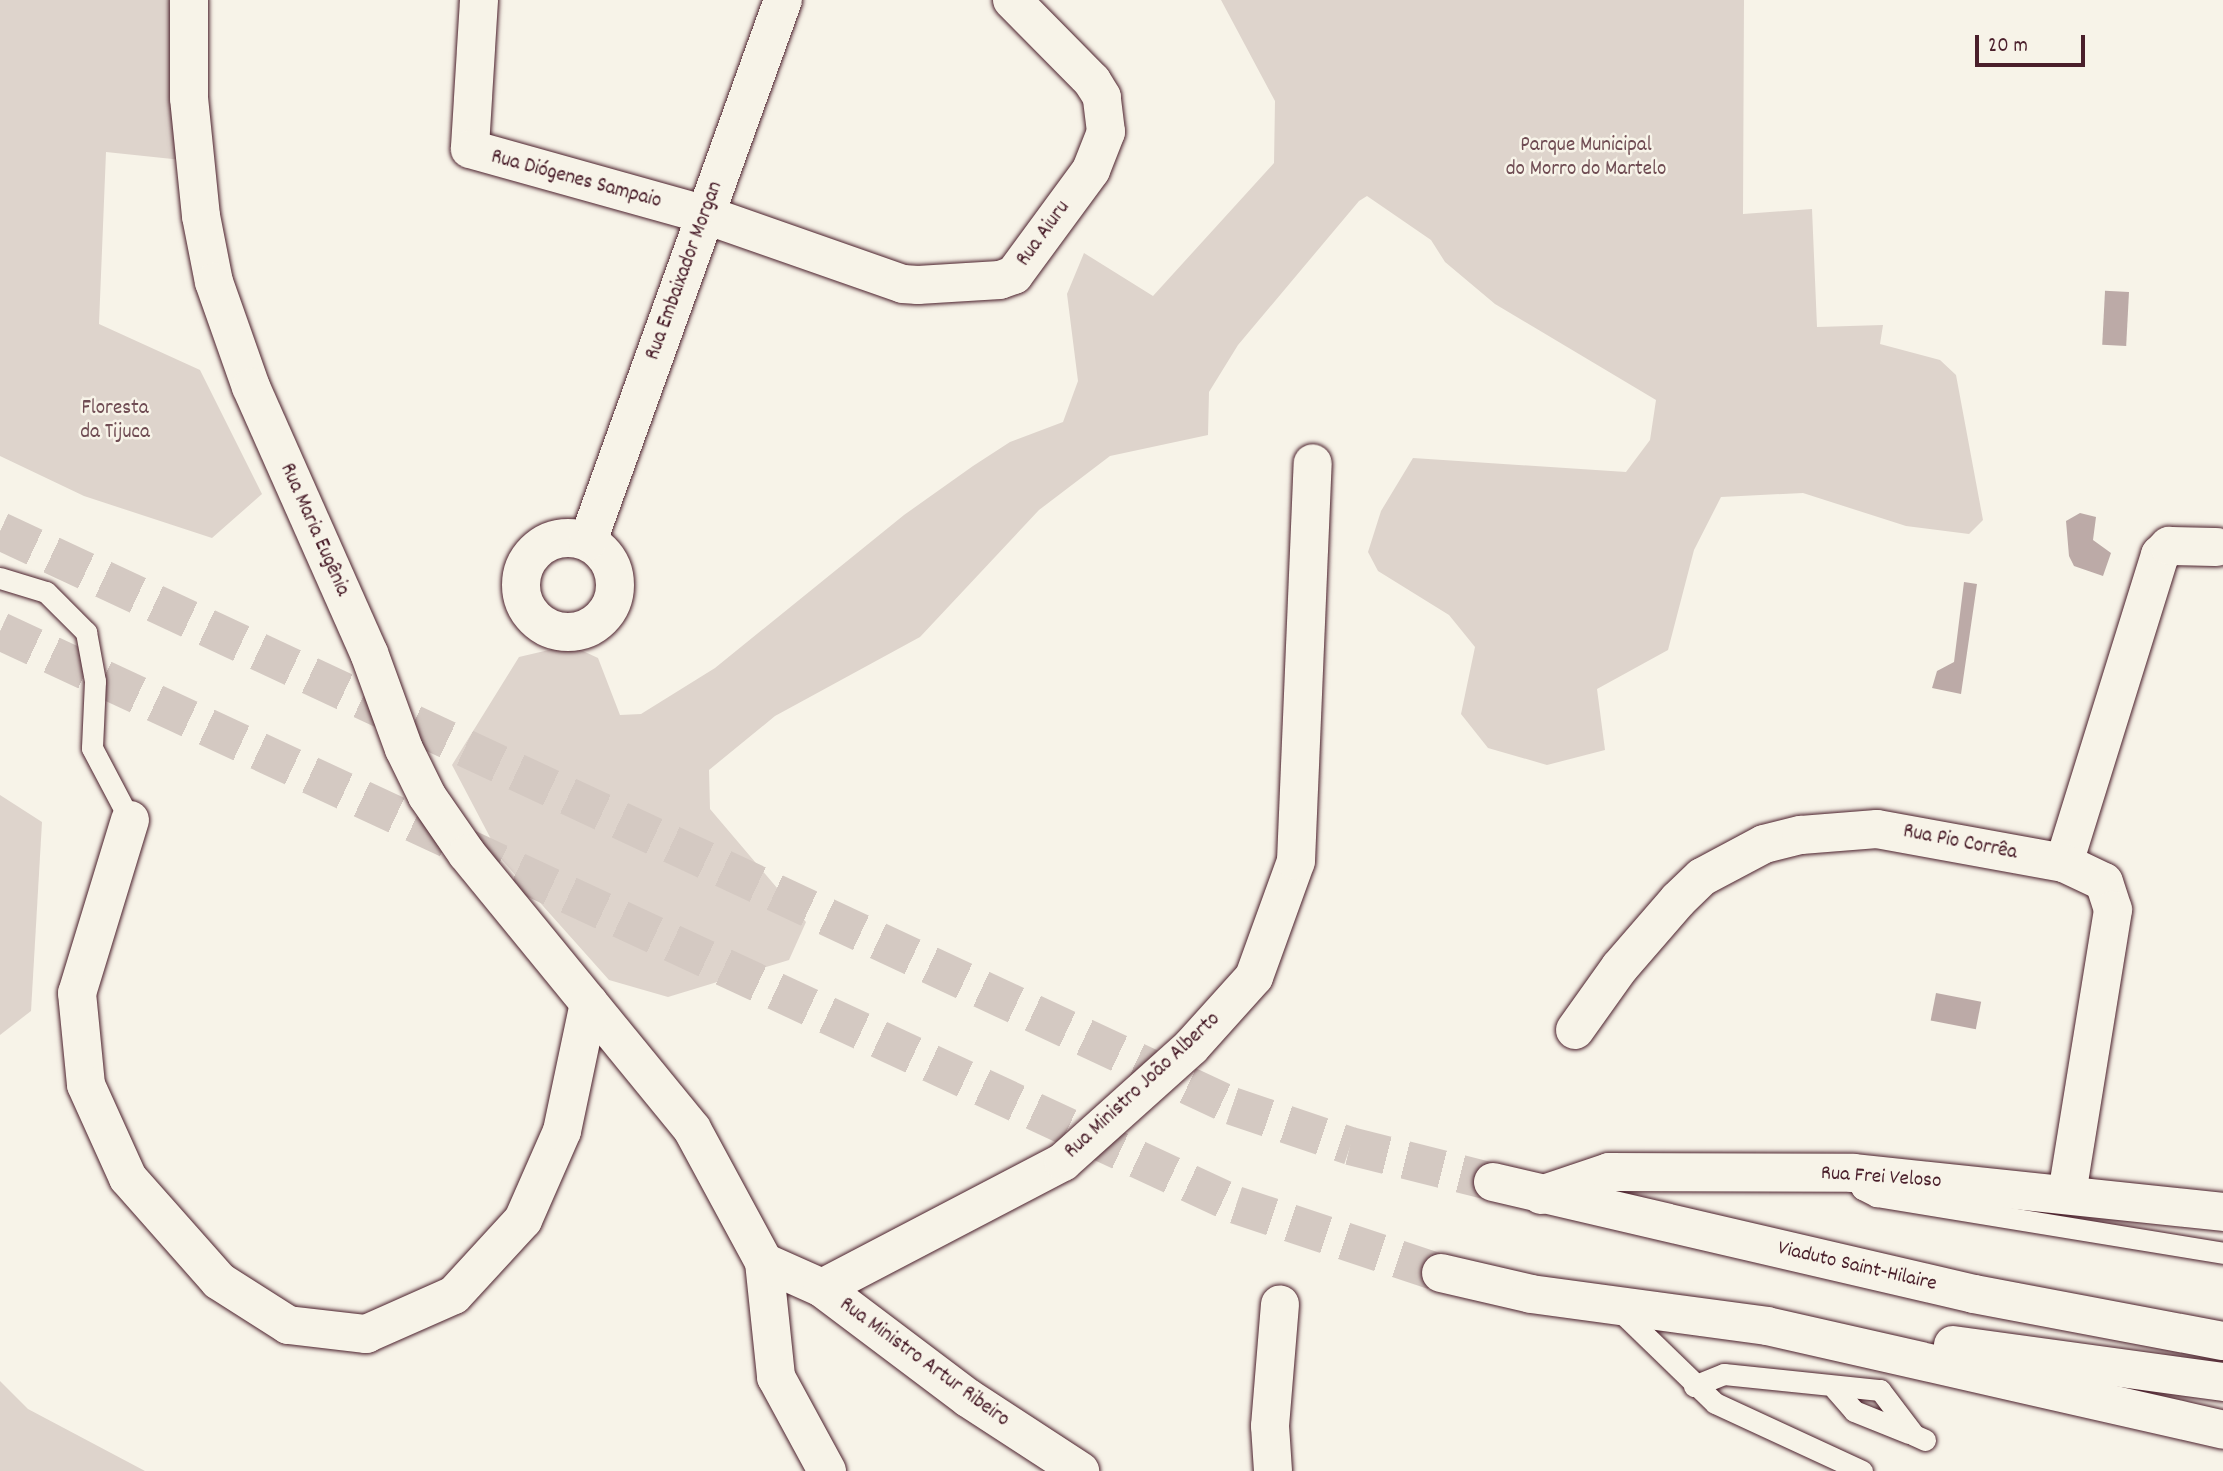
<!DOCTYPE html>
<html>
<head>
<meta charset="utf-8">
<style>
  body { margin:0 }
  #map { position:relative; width:2223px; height:1471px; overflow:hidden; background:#f7f3e8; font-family:Dekko,sans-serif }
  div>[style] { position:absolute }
  .green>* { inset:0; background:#ded4cc }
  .water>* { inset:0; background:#bcaaa7; transform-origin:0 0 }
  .motorway-tunnel>* { height:38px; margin-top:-19px; transform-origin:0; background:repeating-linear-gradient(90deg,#d4c9c2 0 38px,transparent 0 57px) }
  .roads { filter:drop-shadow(0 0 2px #4a1f2b) drop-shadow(0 0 2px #4a1f2b) }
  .service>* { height:21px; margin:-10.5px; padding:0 10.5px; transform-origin:10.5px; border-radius:10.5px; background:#f7f3e8 }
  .minor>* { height:38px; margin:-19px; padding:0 19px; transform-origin:19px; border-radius:19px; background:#f7f3e8 }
  .minor>.ring { margin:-19px; padding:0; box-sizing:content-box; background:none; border:38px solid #f7f3e8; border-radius:50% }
  .tertiary>* { height:38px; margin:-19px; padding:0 19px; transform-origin:19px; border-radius:19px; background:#f7f3e8 }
  .motorway>* { height:38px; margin:-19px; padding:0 19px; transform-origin:19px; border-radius:19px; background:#f7f3e8 }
  span { translate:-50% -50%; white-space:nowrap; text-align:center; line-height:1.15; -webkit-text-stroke:5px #f7f3e8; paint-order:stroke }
  .park-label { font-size:21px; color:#6f4c53 }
  .street-label { font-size:21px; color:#4a1f2b }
  .scale { position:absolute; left:1975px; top:35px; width:110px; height:32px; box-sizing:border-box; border:4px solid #4a1f2b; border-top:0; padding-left:9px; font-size:21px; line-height:24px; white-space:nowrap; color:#4a1f2b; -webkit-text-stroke:5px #f7f3e8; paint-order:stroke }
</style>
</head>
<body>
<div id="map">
  <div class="green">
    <div style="clip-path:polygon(0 0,169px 0,182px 160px,106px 152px,99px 324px,200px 370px,262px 494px,212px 538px,84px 496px,0 456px)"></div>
    <div style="clip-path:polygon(1221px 0,1744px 0,1743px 214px,1812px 209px,1817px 327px,1883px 325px,1880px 344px,1940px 360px,1956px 375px,1983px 520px,1969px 534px,1906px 526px,1803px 493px,1721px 497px,1694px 550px,1668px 650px,1597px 689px,1605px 750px,1547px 765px,1488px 748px,1461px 714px,1475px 647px,1449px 615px,1378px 571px,1368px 552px,1381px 511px,1413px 458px,1626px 472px,1650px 440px,1656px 400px,1495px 304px,1445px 262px,1431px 240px,1367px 196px,1359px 201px,1238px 345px,1209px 392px,1208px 435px,1110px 456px,1039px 510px,920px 637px,775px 716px,709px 770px,710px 809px,806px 922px,789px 960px,668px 997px,609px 980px,502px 860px,452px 765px,519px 657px,570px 645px,598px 658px,620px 715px,641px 714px,715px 668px,904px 515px,973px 466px,1010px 442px,1063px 422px,1078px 381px,1067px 294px,1084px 253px,1153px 296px,1274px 163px,1275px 101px)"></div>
    <div style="clip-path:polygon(0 795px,42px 822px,31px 1011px,0 1035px)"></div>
    <div style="clip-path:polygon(0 1381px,28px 1409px,145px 1471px,0 1471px)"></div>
  </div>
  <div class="water">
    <div style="left:2129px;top:292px;width:54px;height:24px;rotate:93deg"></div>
    <div style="clip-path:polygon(2080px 513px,2096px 517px,2093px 540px,2111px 553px,2103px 576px,2074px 566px,2069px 556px,2066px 521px)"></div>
    <div style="clip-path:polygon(1964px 582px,1977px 584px,1961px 694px,1932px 688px,1937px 671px,1954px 662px)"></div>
    <div style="left:1936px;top:993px;width:46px;height:28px;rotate:11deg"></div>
  </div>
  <div class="motorway-tunnel">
    <div style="left:0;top:531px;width:1360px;rotate:25.02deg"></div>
    <div style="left:1232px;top:1106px;width:125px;rotate:18.7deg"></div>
    <div style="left:1350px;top:1146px;width:147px;rotate:14.1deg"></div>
    <div style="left:0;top:631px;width:1363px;rotate:24.91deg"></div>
    <div style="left:1236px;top:1205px;width:216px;rotate:18.4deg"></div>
  </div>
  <div class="roads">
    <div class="service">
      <div style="left:0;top:578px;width:48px;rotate:16.9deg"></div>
      <div style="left:46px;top:592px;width:57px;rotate:45deg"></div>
      <div style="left:86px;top:632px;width:50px;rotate:79.6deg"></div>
      <div style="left:95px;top:681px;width:67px;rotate:92.6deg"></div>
      <div style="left:92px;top:748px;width:81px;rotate:62.2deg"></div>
      <div style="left:1854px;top:1175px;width:16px;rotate:60deg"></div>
      <div style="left:1862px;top:1189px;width:16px;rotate:27deg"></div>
      <div style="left:1876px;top:1196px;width:352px;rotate:9.3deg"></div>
      <div style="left:1617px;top:1308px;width:136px;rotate:44.1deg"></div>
      <div style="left:1715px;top:1403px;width:162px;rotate:24.8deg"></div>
      <div style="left:1694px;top:1386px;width:32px;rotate:-22deg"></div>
      <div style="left:1724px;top:1374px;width:157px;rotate:5.9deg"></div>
      <div style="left:1880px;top:1390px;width:56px;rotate:52.9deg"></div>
      <div style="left:1914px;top:1435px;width:12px;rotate:24deg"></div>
      <div style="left:1835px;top:1389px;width:29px;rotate:49deg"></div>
      <div style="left:1854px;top:1411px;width:59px;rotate:21.8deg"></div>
    </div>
    <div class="minor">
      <div style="left:189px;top:0;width:98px;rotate:90deg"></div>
      <div style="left:189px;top:98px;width:119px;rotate:84.2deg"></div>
      <div style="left:201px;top:216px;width:67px;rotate:78.9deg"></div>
      <div style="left:214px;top:282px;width:111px;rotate:70.6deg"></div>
      <div style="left:251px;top:387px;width:291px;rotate:66.1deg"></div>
      <div style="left:369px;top:653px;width:102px;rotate:70deg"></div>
      <div style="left:404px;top:749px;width:52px;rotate:63.9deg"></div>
      <div style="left:427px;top:796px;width:70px;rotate:55.4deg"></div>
      <div style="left:467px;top:854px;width:355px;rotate:50.7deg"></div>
      <div style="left:692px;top:1129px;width:151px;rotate:61.6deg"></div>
      <div style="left:764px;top:1262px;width:116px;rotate:84deg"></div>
      <div style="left:776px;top:1377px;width:107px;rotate:61.5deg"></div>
      <div style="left:479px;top:0;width:149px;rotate:93.5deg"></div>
      <div style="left:470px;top:149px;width:245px;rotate:15.6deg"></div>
      <div style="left:706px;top:215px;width:209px;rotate:19.3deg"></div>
      <div style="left:903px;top:284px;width:15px;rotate:4deg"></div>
      <div style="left:918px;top:285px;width:82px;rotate:-3.5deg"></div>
      <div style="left:1000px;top:280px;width:15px;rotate:-20deg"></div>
      <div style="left:1014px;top:275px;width:130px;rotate:-53.7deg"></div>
      <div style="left:1091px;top:170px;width:41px;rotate:-68.5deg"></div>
      <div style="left:1106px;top:132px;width:35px;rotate:-97deg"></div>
      <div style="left:1102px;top:97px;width:19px;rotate:-122deg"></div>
      <div style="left:1092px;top:81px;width:114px;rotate:-134.6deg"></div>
      <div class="ring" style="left:521px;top:538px;width:56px;height:56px"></div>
      <div style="left:588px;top:541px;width:575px;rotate:-70.18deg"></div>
      <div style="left:130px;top:820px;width:181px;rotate:107deg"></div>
      <div style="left:77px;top:993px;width:92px;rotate:84.4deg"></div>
      <div style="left:86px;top:1085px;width:102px;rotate:65.7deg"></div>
      <div style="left:128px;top:1178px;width:137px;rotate:48.5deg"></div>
      <div style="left:219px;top:1281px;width:82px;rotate:32.5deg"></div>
      <div style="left:288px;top:1325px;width:79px;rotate:6.6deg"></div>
      <div style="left:366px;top:1334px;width:96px;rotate:-23.9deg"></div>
      <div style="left:454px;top:1295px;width:102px;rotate:-47.4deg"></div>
      <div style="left:523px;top:1220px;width:97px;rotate:-66.3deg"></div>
      <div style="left:562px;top:1131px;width:131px;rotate:-78.1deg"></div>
      <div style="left:2064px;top:863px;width:323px;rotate:-72.7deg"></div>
      <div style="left:2160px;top:555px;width:13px;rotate:-45deg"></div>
      <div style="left:2169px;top:546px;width:48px;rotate:1.2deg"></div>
      <div style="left:1575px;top:1030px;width:77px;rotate:-54.5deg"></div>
      <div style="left:1620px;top:967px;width:89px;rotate:-49.1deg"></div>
      <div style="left:1678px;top:900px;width:33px;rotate:-44deg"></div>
      <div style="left:1702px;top:877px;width:70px;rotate:-28deg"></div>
      <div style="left:1764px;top:844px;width:38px;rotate:-14deg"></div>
      <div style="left:1801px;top:835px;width:76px;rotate:-4.5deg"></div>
      <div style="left:1877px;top:829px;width:190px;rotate:10.3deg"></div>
      <div style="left:2064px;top:863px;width:44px;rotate:25.4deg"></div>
      <div style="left:2104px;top:882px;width:29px;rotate:72deg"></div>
      <div style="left:2113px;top:910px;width:288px;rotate:99.2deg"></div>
      <div style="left:764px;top:1262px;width:64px;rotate:24.1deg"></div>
      <div style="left:822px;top:1288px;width:183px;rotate:37deg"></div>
      <div style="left:968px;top:1398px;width:134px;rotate:33.1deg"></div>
      <div style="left:822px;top:1288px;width:272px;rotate:-27.6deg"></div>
      <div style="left:1063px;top:1162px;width:172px;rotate:-41.9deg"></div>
      <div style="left:1191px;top:1047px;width:94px;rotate:-48deg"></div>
      <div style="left:1254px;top:977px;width:123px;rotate:-70.1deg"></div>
      <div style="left:1296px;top:861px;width:398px;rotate:-87.6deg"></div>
      <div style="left:1273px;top:1471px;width:45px;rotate:-93.8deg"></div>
      <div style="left:1270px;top:1426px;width:122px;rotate:-85.3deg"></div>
    </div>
    <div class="tertiary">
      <div style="left:1541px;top:1195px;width:72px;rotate:-18.7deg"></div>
      <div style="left:1609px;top:1172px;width:244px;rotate:0.2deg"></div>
      <div style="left:1853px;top:1173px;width:372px;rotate:6deg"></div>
    </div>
    <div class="motorway">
      <div style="left:1493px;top:1182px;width:494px;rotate:13.1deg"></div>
      <div style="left:1974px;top:1294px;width:253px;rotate:10.7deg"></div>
      <div style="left:1441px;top:1273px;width:92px;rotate:13.1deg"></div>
      <div style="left:1531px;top:1294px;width:238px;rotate:7.7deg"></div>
      <div style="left:1767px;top:1326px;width:468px;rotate:12.8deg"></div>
      <div style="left:1953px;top:1345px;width:273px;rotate:7.8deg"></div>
    </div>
  </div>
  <div class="park-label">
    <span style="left:1586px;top:158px">Parque Municipal<br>do Morro do Martelo</span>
    <span style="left:115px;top:421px">Floresta<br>da Tijuca</span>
  </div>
  <div class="street-label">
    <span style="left:576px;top:180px;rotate:15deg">Rua Diógenes Sampaio</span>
    <span style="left:1044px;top:234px;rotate:-54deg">Rua Aiuru</span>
    <span style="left:685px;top:271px;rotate:-70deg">Rua Embaixador Morgan</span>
    <span style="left:314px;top:530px;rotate:66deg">Rua Maria Eugênia</span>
    <span style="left:1960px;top:843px;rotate:11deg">Rua Pio Corrêa</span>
    <span style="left:1143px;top:1086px;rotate:-43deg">Rua Ministro João Alberto</span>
    <span style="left:1881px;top:1178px;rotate:4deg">Rua Frei Veloso</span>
    <span style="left:1857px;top:1267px;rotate:13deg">Viaduto Saint-Hilaire</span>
    <span style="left:924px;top:1363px;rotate:36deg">Rua Ministro Artur Ribeiro</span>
  </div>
  <div class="scale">20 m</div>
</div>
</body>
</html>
